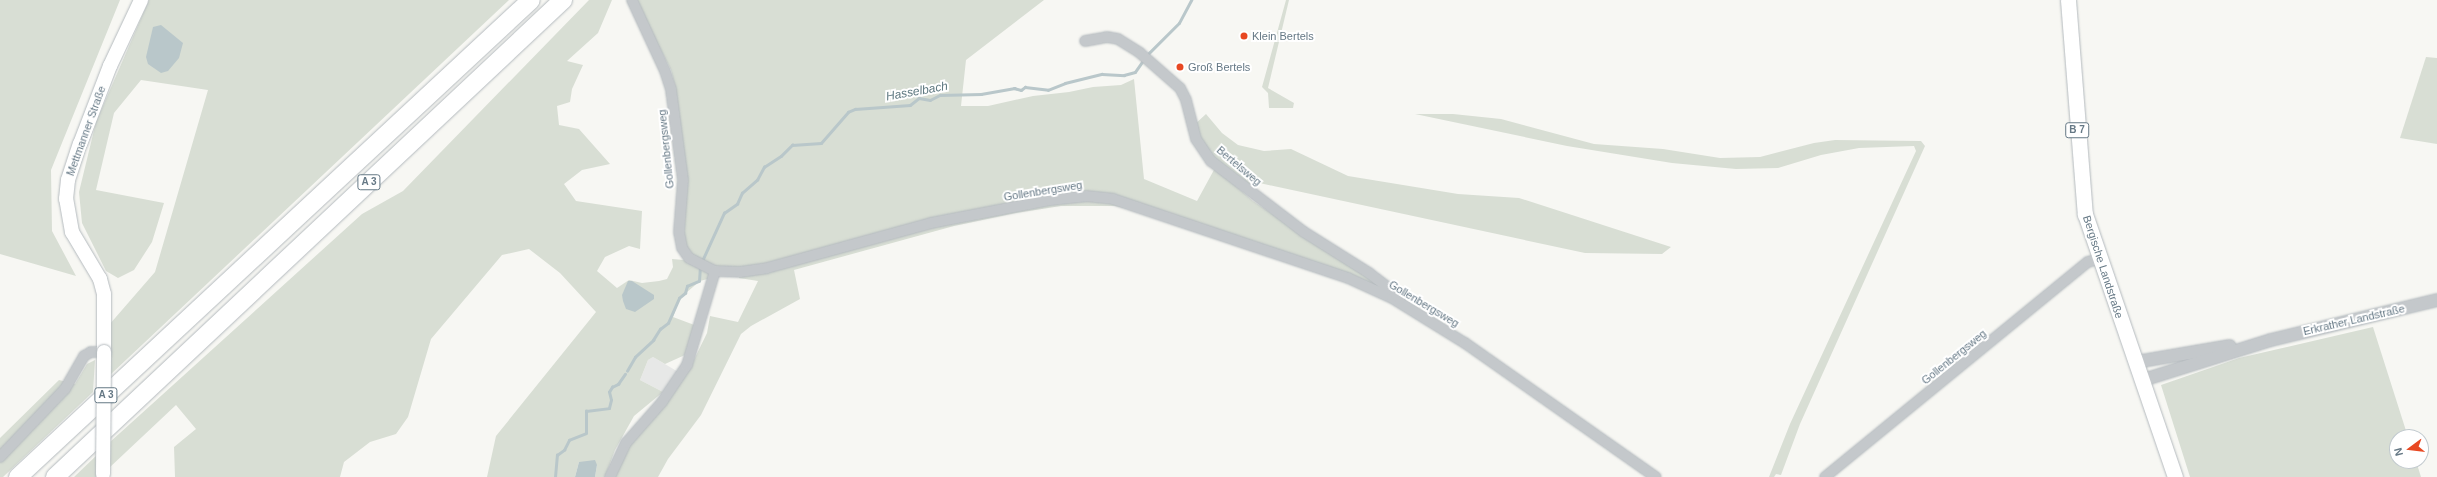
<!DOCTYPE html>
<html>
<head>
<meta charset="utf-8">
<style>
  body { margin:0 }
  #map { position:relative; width:2437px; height:477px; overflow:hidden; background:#f7f7f3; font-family:Arial,sans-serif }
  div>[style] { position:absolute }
  .built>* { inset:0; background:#e7e8e7 }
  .green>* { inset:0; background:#d8ded4 }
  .water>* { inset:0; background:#b9c7ca }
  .stream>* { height:2.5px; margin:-1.25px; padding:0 1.25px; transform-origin:1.25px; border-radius:1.25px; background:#b9c7ca }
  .roads { filter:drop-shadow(0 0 1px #b4babe) drop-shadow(0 0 1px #b4babe) }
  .minor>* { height:10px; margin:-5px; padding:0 5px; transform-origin:5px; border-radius:5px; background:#c4c8cb }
  .tertiary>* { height:12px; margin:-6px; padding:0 6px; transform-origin:6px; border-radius:6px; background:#c4c8cb }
  .secondary>* { height:14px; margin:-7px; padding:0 7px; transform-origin:7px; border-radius:7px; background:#fff }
  .primary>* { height:15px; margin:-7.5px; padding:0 7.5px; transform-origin:7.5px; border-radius:7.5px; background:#fff }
  .motorway>* { height:18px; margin:-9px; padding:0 9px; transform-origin:9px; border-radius:9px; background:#fff }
  .bridges { filter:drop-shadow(0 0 1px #b4babe) drop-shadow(0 0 1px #b4babe) }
  .secondary-bridge>* { height:14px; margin:-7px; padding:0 7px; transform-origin:7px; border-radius:7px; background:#fff }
  .dots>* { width:11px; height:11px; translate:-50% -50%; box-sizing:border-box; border:2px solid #fff; border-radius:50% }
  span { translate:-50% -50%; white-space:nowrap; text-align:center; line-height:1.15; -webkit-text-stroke:4px #fff; paint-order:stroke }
  .shield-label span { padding:1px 3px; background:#fff; border:1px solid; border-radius:3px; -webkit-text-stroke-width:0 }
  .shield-label { font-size:10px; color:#657885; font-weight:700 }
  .poi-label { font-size:11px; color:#657885 }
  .left { translate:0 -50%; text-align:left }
  .street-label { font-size:11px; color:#657885 }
  .water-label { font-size:12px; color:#607a82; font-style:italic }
  .north { position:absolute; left:2389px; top:429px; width:40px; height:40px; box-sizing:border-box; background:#fff; border:1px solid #c1c9ce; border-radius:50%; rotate:255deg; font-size:11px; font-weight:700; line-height:16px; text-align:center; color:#657885 }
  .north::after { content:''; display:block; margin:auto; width:14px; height:18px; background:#e84822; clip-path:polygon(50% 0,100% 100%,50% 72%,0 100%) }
</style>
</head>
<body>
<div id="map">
  <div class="built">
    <div style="clip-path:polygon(653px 357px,680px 373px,663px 392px,640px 380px,648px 360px)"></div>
  </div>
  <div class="green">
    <div style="clip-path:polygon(0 0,120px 0,51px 170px,52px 231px,76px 276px,0 254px)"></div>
    <div style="clip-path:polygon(149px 0,509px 0,110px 375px,109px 325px,155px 272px,208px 90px,141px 80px,114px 113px,96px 190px,164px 203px,152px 242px,134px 270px,118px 278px,106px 271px,82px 223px,79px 192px,96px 122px)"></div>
    <div style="clip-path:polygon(589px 0,612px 0,598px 33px,567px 61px,583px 65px,572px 89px,570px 102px,557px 106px,559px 125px,579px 129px,610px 164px,582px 170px,564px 184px,576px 201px,642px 211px,640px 249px,629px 246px,605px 257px,597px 271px,617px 288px,629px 280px,642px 283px,659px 281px,667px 279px,673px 267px,672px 259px,684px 260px,715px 277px,700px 281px,680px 298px,673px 317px,697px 326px,685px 355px,665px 364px,653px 357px,648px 360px,640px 380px,663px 392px,634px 416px,615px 450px,605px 477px,595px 477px,597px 465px,579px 462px,575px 477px,487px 477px,496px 436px,596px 312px,560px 273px,529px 249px,502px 255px,431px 339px,408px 417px,396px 434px,370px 442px,344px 462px,340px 477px,175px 477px,174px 447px,196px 429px,176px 405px,109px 468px,110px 442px,362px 214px,403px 191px)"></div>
    <div style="clip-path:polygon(635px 0,1044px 0,966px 60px,961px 106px,988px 106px,1033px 96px,1069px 92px,1093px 87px,1121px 85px,1134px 79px,1144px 179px,1197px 201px,1215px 168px,1253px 201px,1390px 293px,1146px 208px,1074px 195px,762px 267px,718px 269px,694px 256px,686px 246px,684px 235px,687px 181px,675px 86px,671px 70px)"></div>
    <div style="clip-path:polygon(1286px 0,1289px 0,1268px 88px,1294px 103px,1293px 108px,1269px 108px,1268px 93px,1262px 87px)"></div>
    <div style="clip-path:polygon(2426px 57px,2437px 58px,2437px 144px,2400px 138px)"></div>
    <div style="clip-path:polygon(1206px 114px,1222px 133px,1238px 145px,1264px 151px,1291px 149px,1348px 176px,1458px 194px,1519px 198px,1671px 247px,1662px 254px,1585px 253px,1250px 181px,1250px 188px,1206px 150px,1194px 125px)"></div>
    <div style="clip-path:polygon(1415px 114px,1453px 114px,1501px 119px,1594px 144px,1663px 149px,1720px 158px,1760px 157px,1814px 143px,1835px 140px,1921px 141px,1925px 146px,1800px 424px,1781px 475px,1776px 474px,1774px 477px,1769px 477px,1790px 424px,1916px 151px,1914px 146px,1859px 148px,1821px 155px,1778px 168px,1736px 169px,1672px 163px,1567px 146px)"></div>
    <div style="clip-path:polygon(1065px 200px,1114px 201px,1133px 210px,1115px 206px,1061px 206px,1016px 213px,954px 226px,794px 270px,800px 299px,751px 326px,741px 334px,701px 415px,668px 459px,658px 477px,614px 477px,627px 446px,689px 370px,707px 333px,710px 316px,738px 322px,758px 281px,739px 278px,738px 274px,931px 224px)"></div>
    <div style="clip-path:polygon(2373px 327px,2408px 437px,2397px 437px,2397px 461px,2416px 461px,2421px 477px,2190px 477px,2161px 385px,2239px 358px)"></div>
    <div style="clip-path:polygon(95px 360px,93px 392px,3px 477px,0 477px,0 438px,59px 380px,75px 384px,87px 364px)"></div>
    <div style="clip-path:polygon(98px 454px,98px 477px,74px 477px)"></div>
  </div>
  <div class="water">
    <div style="clip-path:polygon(161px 25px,183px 43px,179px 58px,168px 71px,161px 73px,148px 64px,146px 57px,153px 27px)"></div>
    <div style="clip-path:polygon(628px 281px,632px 281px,654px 295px,654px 299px,635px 312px,626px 309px,623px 301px,622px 295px)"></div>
    <div style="clip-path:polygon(595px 460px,597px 465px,595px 477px,575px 477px,579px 462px)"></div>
  </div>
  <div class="stream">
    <div style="left:1147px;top:55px;width:45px;rotate:-45deg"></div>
    <div style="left:1179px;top:23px;width:26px;rotate:-62deg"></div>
    <div style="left:702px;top:261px;width:53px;rotate:-65.4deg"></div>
    <div style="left:724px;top:213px;width:16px;rotate:-35deg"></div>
    <div style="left:737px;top:204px;width:12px;rotate:-66deg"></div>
    <div style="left:742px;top:193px;width:20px;rotate:-41deg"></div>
    <div style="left:757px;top:180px;width:15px;rotate:-62deg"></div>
    <div style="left:764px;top:167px;width:20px;rotate:-33deg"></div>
    <div style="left:781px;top:156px;width:16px;rotate:-45deg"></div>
    <div style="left:792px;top:145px;width:29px;rotate:-4deg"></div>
    <div style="left:821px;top:143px;width:41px;rotate:-48.9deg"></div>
    <div style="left:848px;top:112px;width:8px;rotate:-23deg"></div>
    <div style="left:855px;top:109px;width:55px;rotate:-4.2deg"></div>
    <div style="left:910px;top:105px;width:11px;rotate:-38deg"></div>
    <div style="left:919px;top:98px;width:11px;rotate:10deg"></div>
    <div style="left:930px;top:100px;width:11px;rotate:-27deg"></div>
    <div style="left:940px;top:95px;width:41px;rotate:-1.4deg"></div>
    <div style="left:981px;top:94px;width:34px;rotate:-10deg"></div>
    <div style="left:1014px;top:88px;width:7px;rotate:16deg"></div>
    <div style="left:1021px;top:90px;width:5px;rotate:-37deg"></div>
    <div style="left:1025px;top:87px;width:23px;rotate:7deg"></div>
    <div style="left:1048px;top:90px;width:18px;rotate:-22deg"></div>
    <div style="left:1065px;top:83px;width:38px;rotate:-14deg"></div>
    <div style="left:1102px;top:74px;width:22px;rotate:3deg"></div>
    <div style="left:1124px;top:75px;width:11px;rotate:-15deg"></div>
    <div style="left:1135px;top:72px;width:16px;rotate:-55deg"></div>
    <div style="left:627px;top:371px;width:16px;rotate:-60deg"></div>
    <div style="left:635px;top:357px;width:25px;rotate:-43deg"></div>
    <div style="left:653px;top:340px;width:13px;rotate:-58deg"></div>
    <div style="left:660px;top:329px;width:10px;rotate:-37deg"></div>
    <div style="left:668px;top:323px;width:27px;rotate:-66deg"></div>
    <div style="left:679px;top:298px;width:8px;rotate:-40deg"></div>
    <div style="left:685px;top:293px;width:7px;rotate:-74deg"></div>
    <div style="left:687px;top:286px;width:13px;rotate:-23deg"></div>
    <div style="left:699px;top:281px;width:14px;rotate:-86deg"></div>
    <div style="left:555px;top:477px;width:22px;rotate:-85deg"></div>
    <div style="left:557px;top:455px;width:9px;rotate:-36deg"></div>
    <div style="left:564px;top:450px;width:11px;rotate:-63deg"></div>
    <div style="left:569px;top:440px;width:18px;rotate:-22deg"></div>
    <div style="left:586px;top:433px;width:22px;rotate:-90deg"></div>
    <div style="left:586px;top:411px;width:23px;rotate:-7deg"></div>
    <div style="left:609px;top:408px;width:8px;rotate:-76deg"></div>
    <div style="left:611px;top:400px;width:8px;rotate:-104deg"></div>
    <div style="left:609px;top:392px;width:6px;rotate:-59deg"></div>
    <div style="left:612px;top:387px;width:7px;rotate:-27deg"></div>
    <div style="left:618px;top:384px;width:12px;rotate:-55deg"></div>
  </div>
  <div class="roads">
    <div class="minor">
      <div style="left:632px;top:0;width:78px;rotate:65.1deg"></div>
      <div style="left:665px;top:71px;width:20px;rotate:72deg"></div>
      <div style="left:671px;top:90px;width:91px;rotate:82.4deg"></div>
      <div style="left:683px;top:180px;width:52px;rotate:94.4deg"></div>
      <div style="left:679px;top:232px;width:16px;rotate:79deg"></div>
      <div style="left:682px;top:248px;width:12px;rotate:55deg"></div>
      <div style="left:689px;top:258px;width:29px;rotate:27deg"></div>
      <div style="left:715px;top:271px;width:25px;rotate:2deg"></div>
      <div style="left:740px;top:272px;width:27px;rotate:-8deg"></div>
      <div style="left:767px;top:268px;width:170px;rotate:-15.3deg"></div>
      <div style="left:931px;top:223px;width:121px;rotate:-10.9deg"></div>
      <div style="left:1050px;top:200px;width:36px;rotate:-6deg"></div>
      <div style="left:1086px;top:196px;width:27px;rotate:6deg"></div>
      <div style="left:1113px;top:199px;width:248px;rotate:18.6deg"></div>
      <div style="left:1348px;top:278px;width:48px;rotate:24.4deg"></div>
      <div style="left:1392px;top:298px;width:86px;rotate:31.7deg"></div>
      <div style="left:1465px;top:343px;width:233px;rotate:35.1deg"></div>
      <div style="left:1085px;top:41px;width:22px;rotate:-10deg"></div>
      <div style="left:1107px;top:37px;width:11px;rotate:10deg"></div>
      <div style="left:1118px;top:39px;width:26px;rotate:32deg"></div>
      <div style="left:1140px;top:53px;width:53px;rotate:41.2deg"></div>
      <div style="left:1180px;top:88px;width:13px;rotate:63deg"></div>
      <div style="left:1186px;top:100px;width:40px;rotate:75.6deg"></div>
      <div style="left:1196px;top:139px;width:27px;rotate:56deg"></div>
      <div style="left:1211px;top:161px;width:117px;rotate:37.4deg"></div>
      <div style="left:1304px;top:232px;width:77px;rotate:32.2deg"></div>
      <div style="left:1369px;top:273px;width:31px;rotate:37deg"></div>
      <div style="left:1394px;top:292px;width:9px;rotate:49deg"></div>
      <div style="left:0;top:457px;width:94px;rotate:-46.3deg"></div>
      <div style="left:65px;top:389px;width:38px;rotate:-60deg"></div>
      <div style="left:84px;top:356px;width:8px;rotate:-30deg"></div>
      <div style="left:91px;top:352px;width:13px"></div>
      <div style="left:610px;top:477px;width:38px;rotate:-65deg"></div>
      <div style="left:626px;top:443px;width:55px;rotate:-48.7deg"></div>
      <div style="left:662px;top:402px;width:45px;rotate:-56deg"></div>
      <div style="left:687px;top:365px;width:98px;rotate:-73.4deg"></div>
      <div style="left:1825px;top:477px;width:340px;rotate:-39.3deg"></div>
      <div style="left:2088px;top:262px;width:11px;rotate:-15deg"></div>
    </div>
    <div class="tertiary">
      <div style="left:2136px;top:362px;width:95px;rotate:-9.7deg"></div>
      <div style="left:2143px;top:380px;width:134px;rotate:-17.4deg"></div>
      <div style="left:2271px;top:340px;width:171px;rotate:-13.5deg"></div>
    </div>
    <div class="secondary">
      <div style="left:104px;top:352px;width:58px;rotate:-90deg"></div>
      <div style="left:104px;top:294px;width:16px;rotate:-105deg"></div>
      <div style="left:100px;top:279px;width:55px;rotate:-120.8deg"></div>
      <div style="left:72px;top:232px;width:34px;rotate:-100deg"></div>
      <div style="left:66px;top:199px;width:19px;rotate:-84deg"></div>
      <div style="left:68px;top:180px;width:38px;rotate:-72deg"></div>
      <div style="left:80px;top:144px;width:84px;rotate:-69deg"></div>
      <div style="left:110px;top:66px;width:73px;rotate:-64.8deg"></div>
    </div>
    <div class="primary">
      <div style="left:2068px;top:0;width:215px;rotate:85.5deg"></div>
      <div style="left:2085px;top:214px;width:278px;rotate:71.1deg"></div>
    </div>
    <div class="motorway">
      <div style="left:18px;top:477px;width:700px;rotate:-42.92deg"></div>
      <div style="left:55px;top:477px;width:697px;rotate:-43.2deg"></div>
    </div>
  </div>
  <div class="bridges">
    <div class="secondary-bridge">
      <div style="left:103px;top:474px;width:122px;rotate:-89.5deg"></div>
    </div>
  </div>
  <div class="dots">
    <div style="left:1244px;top:36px;background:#e84822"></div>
    <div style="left:1180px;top:67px;background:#e84822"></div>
  </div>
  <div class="shield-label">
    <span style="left:2077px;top:130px">B 7</span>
    <span style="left:369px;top:182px">A 3</span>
    <span style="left:106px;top:395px">A 3</span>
  </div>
  <div class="poi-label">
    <span class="left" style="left:1252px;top:36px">Klein Bertels</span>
    <span class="left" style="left:1188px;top:67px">Groß Bertels</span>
  </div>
  <div class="street-label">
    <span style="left:86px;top:131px;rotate:-70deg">Mettmanner Straße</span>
    <span style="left:666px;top:149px;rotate:-96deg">Gollenbergsweg</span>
    <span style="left:1239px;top:166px;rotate:40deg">Bertelsweg</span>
    <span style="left:1043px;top:191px;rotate:-9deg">Gollenbergsweg</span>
    <span style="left:2103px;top:267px;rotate:72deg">Bergische Landstraße</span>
    <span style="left:1424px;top:304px;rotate:31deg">Gollenbergsweg</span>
    <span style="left:2354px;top:320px;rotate:-13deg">Erkrather Landstraße</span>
    <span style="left:1954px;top:357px;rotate:-39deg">Gollenbergsweg</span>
  </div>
  <div class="water-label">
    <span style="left:917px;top:92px;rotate:-10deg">Hasselbach</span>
  </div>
  <div class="north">N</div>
</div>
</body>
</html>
